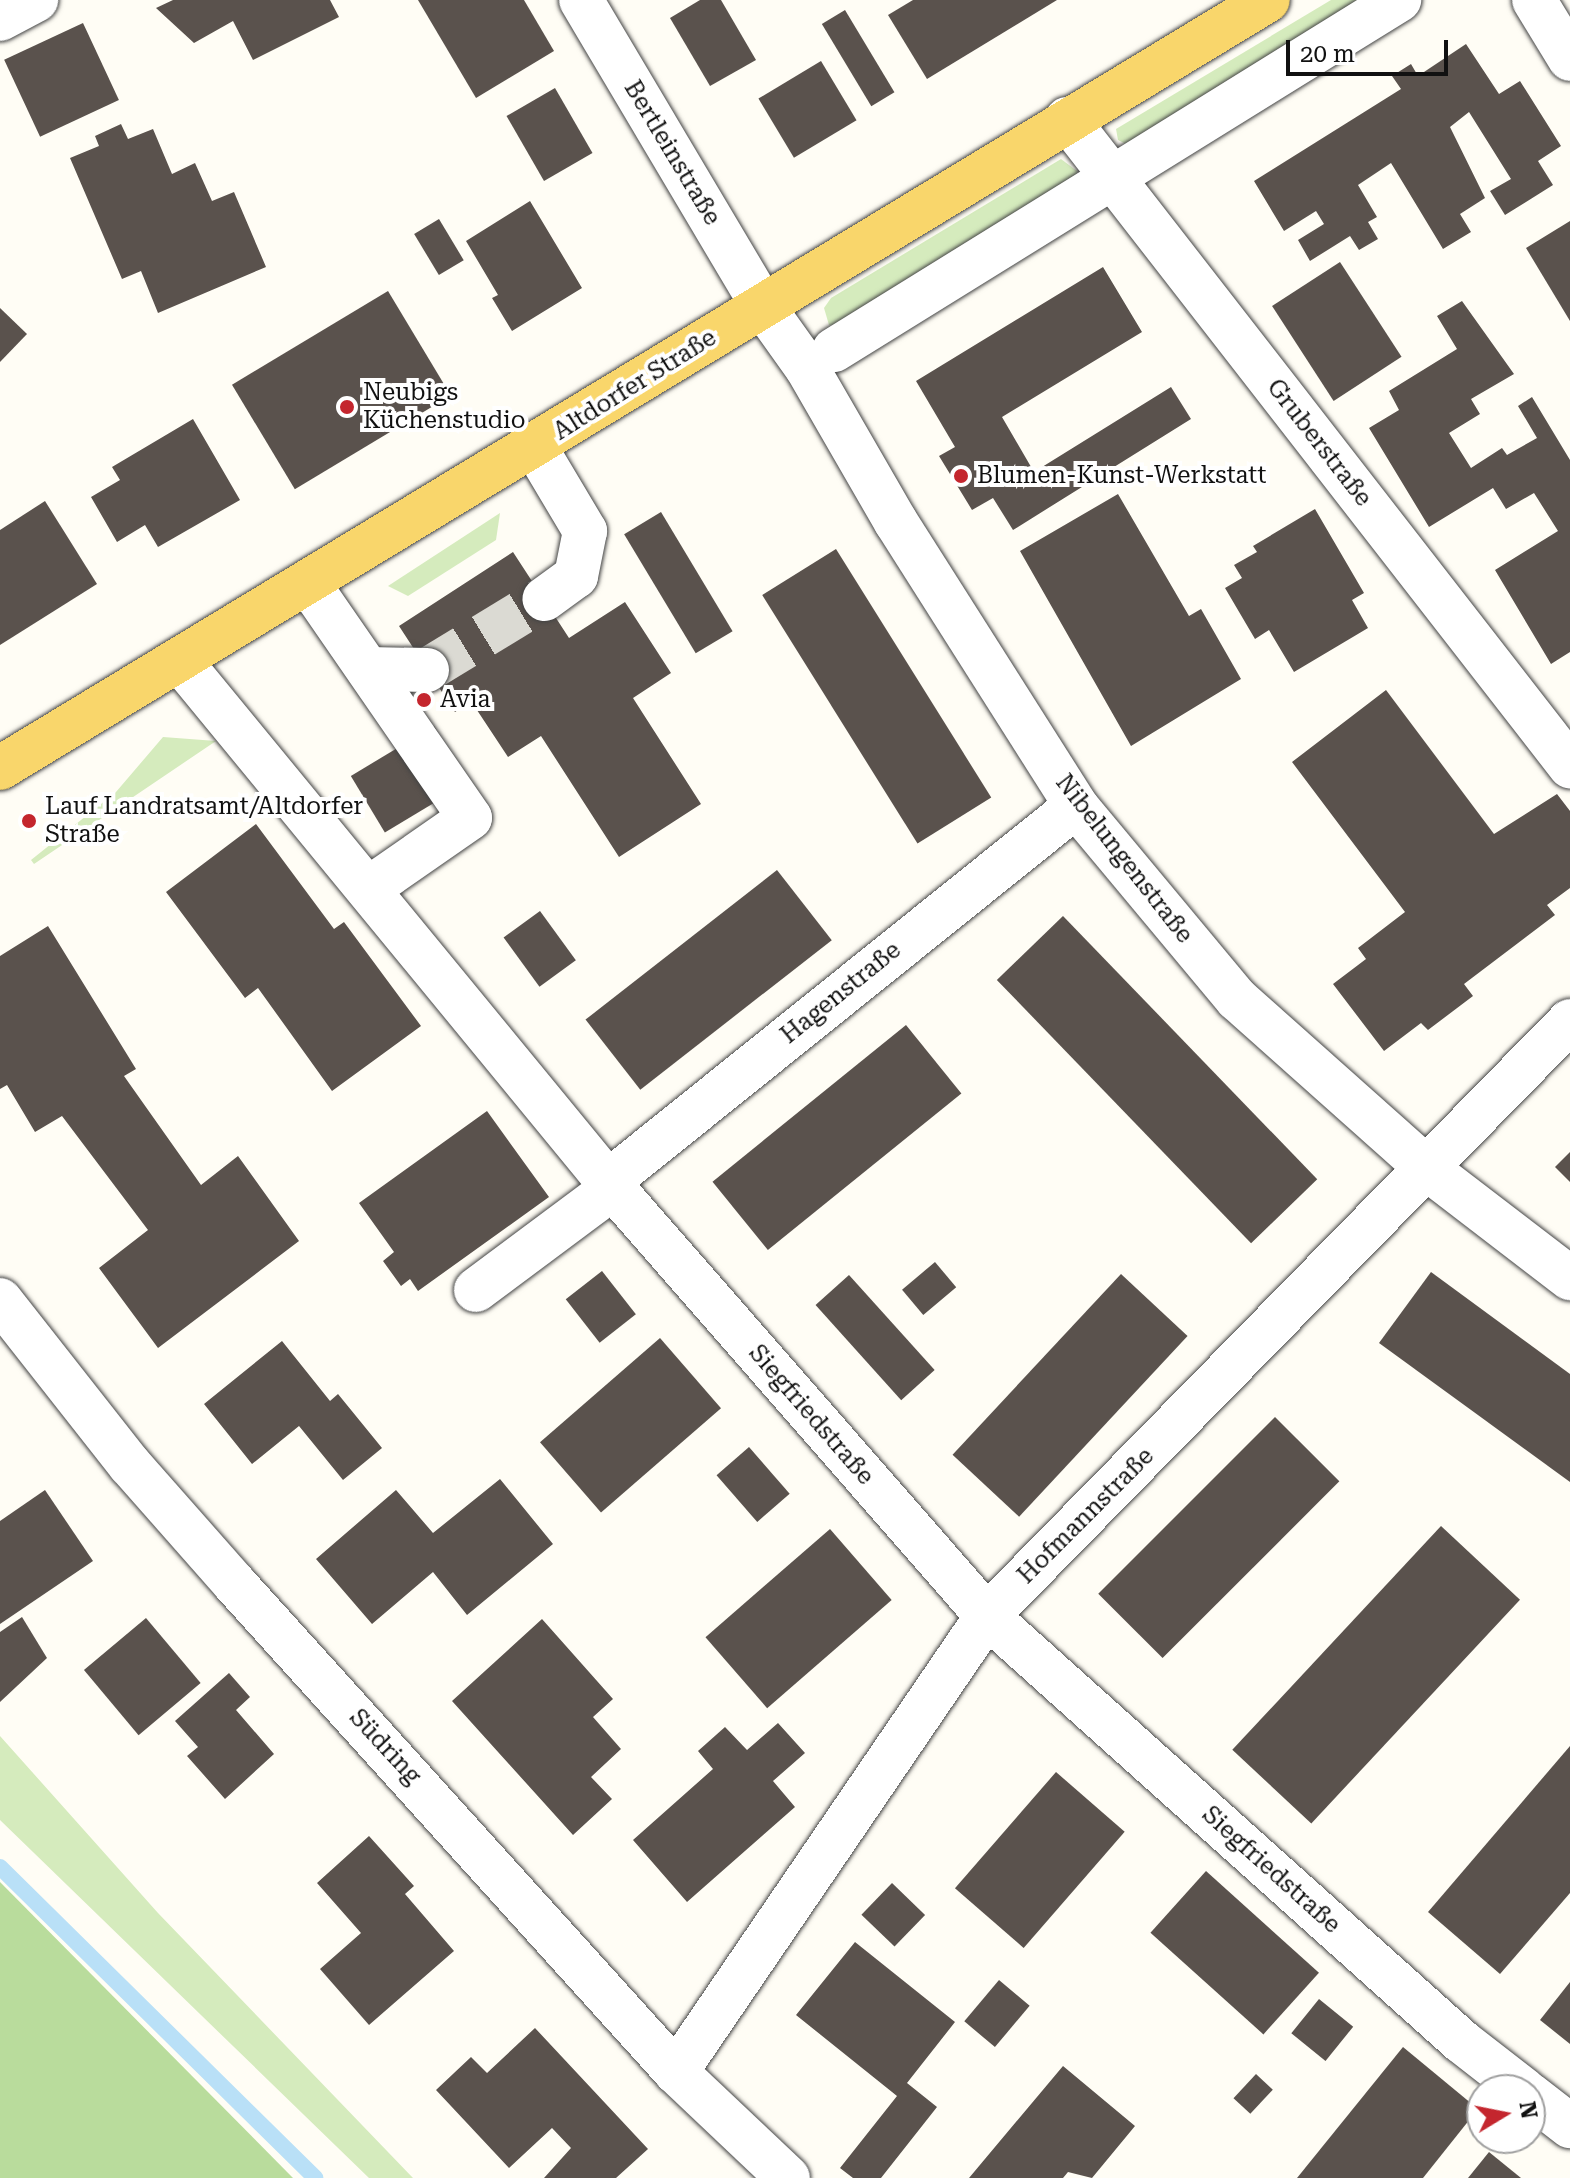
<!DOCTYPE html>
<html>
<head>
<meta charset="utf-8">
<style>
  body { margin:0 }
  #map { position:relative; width:1570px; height:2178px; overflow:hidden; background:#fffdf5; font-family:"Roboto Serif",serif }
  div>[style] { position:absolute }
  .green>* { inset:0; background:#d5ebbd }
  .forest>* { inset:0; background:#b9dc9c }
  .stream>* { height:16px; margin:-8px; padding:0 8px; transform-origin:8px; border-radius:8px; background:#b9e0f7 }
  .building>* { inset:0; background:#5a524d; transform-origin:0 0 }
  .minor-tunnel>* { height:44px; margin-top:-22px; transform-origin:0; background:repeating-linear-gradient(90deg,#dbdad3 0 44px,transparent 0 66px) }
  .roads { filter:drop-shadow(0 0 2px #444) drop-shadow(0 0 2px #444) }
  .minor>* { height:44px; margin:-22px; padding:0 22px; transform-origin:22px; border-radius:22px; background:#fff }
  .major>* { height:44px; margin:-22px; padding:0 22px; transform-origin:22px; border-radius:22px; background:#f9d66b }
  .dots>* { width:22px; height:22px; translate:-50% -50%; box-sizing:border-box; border:4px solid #fff; border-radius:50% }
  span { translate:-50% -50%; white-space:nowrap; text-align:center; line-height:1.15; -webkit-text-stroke:8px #fff; paint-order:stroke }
  .street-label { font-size:24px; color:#111 }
  .poi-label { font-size:24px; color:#111 }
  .left { translate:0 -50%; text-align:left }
  .north { position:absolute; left:1466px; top:2074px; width:80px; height:80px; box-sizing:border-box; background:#fff; border:2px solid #a0a0a0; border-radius:50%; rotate:80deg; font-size:22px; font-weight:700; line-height:32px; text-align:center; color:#111 }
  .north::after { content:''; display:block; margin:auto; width:28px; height:36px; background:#c4262e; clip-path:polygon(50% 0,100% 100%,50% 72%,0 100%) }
  .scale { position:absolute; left:1286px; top:40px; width:162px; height:36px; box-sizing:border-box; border:4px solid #111; border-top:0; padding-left:10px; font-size:24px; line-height:28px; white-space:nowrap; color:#111; -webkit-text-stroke:6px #fff; paint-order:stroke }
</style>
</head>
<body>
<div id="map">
  <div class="green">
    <div style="clip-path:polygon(1331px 0,1375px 0,1130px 146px,1118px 140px,1116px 129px)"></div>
    <div style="clip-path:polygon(1061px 159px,1077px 171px,1075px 183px,845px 325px,829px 325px,824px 308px,831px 298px)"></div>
    <div style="clip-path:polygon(500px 513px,496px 540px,408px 596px,388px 586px)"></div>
    <div style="clip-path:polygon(163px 737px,216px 741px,34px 864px,31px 860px,116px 792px)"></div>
    <div style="clip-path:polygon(0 1736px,158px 1913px,413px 2178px,369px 2178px,0 1820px)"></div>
  </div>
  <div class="forest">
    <div style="clip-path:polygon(0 1882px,293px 2178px,0 2178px)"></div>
  </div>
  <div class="stream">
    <div style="left:0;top:1867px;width:443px;rotate:44.6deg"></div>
  </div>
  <div class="building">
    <div style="clip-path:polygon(173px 0,330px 0,339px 17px,253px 60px,233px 21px,194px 43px,156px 8px)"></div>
    <div style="clip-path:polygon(418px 0,524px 0,554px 51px,476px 98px)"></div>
    <div style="clip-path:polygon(700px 0,721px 0,756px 60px,710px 86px,670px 18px)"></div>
    <div style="clip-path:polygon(913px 0,1057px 0,927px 79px,888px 15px)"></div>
    <div style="left:845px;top:10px;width:96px;height:27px;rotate:59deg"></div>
    <div style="left:83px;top:23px;width:85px;height:87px;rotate:65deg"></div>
    <div style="clip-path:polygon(1466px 44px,1499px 94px,1520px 81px,1561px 146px,1538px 161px,1553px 185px,1505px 215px,1490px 191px,1511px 179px,1469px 112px,1450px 127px,1485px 198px,1460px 214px,1471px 232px,1443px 249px,1391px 163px,1358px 185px,1377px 217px,1368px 222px,1378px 239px,1359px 250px,1350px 236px,1310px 261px,1298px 240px,1324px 224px,1316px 211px,1284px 231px,1254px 181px,1401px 89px,1392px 76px,1411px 64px,1418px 76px)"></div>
    <div style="left:821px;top:61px;width:69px;height:73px;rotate:59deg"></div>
    <div style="left:555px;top:88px;width:75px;height:56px;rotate:60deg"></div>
    <div style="clip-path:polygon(121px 124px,128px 139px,153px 129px,172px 174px,195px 163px,212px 201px,234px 192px,266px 267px,158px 313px,141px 271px,122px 279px,70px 158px,99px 146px,95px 136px)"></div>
    <div style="clip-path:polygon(530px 201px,582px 288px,512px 331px,492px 298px,498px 295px,466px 241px)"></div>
    <div style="left:439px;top:219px;width:48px;height:29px;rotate:59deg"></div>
    <div style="clip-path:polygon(1570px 221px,1570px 321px,1526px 248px)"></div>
    <div style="left:1340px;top:262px;width:113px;height:81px;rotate:57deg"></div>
    <div style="clip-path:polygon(1103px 267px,1142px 332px,1002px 417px,1034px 472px,1171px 387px,1191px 419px,1013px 530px,993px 498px,972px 510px,939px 456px,955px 447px,916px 381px)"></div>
    <div style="left:388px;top:291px;width:122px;height:182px;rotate:59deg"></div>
    <div style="clip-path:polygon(1462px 301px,1514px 374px,1471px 399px,1480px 414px,1449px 433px,1471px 468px,1502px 448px,1507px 455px,1537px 438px,1518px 406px,1532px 397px,1570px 460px,1570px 652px,1551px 664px,1495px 570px,1558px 531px,1534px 493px,1506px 509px,1493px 488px,1429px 527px,1369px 428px,1399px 410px,1389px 391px,1457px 349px,1437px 316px)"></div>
    <div style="clip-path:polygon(0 308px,27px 334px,0 362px)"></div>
    <div style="clip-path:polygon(193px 419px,240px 500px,158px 547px,145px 525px,117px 542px,91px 497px,120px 480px,112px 467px)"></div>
    <div style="clip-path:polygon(1118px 494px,1189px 616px,1201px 609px,1241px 679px,1131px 746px,1020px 551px)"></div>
    <div style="clip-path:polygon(45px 501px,97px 584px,0 645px,0 530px)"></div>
    <div style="clip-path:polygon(1315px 509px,1364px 593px,1352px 600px,1368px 628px,1294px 672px,1269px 630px,1255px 639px,1225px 588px,1242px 578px,1234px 565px,1257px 552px,1253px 546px)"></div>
    <div style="left:661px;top:512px;width:139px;height:43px;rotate:59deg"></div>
    <div style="left:836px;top:549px;width:293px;height:87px;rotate:58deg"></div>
    <div style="clip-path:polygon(513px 552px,569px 638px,625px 602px,671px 673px,633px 698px,701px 804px,619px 857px,541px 736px,508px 757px,471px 701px,455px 712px,399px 626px)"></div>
    <div style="clip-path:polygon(1386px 690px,1494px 834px,1557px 794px,1570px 811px,1570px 888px,1547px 905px,1555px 915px,1464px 984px,1473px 996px,1428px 1030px,1421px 1023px,1384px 1051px,1333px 984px,1366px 959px,1358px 948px,1405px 912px,1292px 762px)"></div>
    <div style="left:434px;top:726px;width:66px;height:97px;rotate:59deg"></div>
    <div style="clip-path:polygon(256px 824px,334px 929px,344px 922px,421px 1026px,332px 1091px,258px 988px,245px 998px,166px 892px)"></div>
    <div style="left:777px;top:870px;width:89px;height:243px;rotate:52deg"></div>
    <div style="left:540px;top:911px;width:61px;height:45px;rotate:54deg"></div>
    <div style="left:1063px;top:916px;width:366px;height:92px;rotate:46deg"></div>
    <div style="clip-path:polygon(48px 926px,136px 1069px,124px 1076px,201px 1185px,238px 1156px,299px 1241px,158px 1348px,99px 1268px,148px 1230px,62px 1116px,35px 1132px,7px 1085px,0 1089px,0 956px)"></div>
    <div style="left:906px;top:1025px;width:88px;height:249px;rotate:51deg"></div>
    <div style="clip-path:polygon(487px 1111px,549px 1197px,418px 1291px,410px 1279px,401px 1286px,383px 1261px,394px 1252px,359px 1203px)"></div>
    <div style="clip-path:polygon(1570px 1152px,1570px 1182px,1555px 1167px)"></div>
    <div style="left:935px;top:1262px;width:33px;height:43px;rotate:50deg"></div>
    <div style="left:602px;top:1271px;width:55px;height:46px;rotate:52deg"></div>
    <div style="clip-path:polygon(1431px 1272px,1570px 1374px,1570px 1482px,1379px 1343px)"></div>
    <div style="left:1121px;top:1274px;width:91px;height:247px;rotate:43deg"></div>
    <div style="left:849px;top:1275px;width:128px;height:45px;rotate:48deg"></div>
    <div style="left:660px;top:1338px;width:93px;height:159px;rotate:49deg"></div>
    <div style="clip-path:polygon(282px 1341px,330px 1401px,338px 1394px,382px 1448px,343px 1480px,299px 1426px,252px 1464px,204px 1404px)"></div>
    <div style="left:1275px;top:1417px;width:91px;height:250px;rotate:45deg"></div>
    <div style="left:749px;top:1447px;width:62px;height:43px;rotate:49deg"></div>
    <div style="clip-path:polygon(500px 1479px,553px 1544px,467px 1615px,433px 1572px,372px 1624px,316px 1559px,396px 1490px,433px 1533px)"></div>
    <div style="clip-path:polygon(45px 1490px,93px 1561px,0 1624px,0 1521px)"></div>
    <div style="left:1441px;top:1526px;width:108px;height:306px;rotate:43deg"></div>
    <div style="left:830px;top:1529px;width:94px;height:165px;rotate:49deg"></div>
    <div style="clip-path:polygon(22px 1617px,47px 1658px,0 1702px,0 1632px)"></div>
    <div style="left:146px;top:1618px;width:85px;height:81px;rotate:50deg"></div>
    <div style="clip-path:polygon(542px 1619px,613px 1699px,593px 1717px,621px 1749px,591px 1777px,612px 1799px,573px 1835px,452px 1701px)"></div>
    <div style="clip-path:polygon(229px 1673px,250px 1697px,236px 1710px,274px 1754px,225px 1799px,187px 1756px,198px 1747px,175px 1721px)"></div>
    <div style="clip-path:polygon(778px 1723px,805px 1753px,773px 1781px,795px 1807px,687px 1902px,633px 1840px,713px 1769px,698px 1751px,725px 1727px,747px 1750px)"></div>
    <div style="clip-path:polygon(1570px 1746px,1570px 1893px,1500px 1974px,1428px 1912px)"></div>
    <div style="left:1056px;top:1772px;width:91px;height:154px;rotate:41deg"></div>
    <div style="clip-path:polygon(369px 1836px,414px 1886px,405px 1894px,454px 1951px,369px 2025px,320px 1969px,361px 1933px,317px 1883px)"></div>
    <div style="left:1206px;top:1871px;width:152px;height:83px;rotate:42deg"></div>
    <div style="left:892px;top:1883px;width:46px;height:44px;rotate:44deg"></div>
    <div style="clip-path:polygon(855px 1942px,955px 2022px,907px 2083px,937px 2107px,881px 2178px,853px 2178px,840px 2168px,897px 2096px,796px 2015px)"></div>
    <div style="left:999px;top:1980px;width:40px;height:54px;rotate:40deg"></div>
    <div style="clip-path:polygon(1570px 1982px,1570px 2044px,1540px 2020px)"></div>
    <div style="left:1319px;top:1999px;width:44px;height:44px;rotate:39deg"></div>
    <div style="clip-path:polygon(535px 2028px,648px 2149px,616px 2178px,544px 2178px,571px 2148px,552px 2128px,509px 2168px,436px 2090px,471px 2057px,487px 2073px)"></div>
    <div style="clip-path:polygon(1403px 2047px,1478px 2109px,1423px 2178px,1297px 2178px)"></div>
    <div style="clip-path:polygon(1063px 2066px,1135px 2126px,1092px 2178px,1068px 2172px,1063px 2178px,969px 2178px)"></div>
    <div style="left:1256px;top:2074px;width:23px;height:33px;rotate:43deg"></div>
    <div style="clip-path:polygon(1489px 2152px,1521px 2178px,1468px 2178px)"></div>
  </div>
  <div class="minor-tunnel">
    <div style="left:427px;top:670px;width:137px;rotate:-31.3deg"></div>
  </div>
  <div class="roads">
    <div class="minor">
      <div style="left:581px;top:0;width:355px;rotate:59.3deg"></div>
      <div style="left:762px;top:305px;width:77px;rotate:54.5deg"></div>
      <div style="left:807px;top:368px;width:178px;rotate:60deg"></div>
      <div style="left:896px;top:522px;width:336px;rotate:57.6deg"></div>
      <div style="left:1076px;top:806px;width:251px;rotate:50.2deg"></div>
      <div style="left:1237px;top:999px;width:257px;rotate:41.7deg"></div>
      <div style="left:1429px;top:1170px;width:178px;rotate:37.5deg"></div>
      <div style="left:1534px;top:0;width:69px;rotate:58.6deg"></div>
      <div style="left:0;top:19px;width:41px;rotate:-27.8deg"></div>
      <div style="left:1067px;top:119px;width:820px;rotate:52.14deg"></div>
      <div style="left:834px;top:350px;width:665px;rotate:-31.78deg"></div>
      <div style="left:535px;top:447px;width:98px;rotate:59.2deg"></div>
      <div style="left:585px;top:531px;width:46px;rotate:101.3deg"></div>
      <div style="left:576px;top:576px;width:39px;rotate:144deg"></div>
      <div style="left:308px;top:583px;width:285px;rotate:55.4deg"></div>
      <div style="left:470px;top:818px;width:124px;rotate:145.2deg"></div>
      <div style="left:180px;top:661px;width:682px;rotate:50.59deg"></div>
      <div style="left:613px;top:1188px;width:568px;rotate:48.85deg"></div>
      <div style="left:987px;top:1616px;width:637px;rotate:41.88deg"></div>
      <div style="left:1461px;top:2041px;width:80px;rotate:37.9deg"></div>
      <div style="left:368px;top:669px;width:59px;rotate:1deg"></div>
      <div style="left:609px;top:1181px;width:599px;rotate:-38.76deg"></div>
      <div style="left:476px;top:1290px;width:171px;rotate:-36.7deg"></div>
      <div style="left:0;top:1300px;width:210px;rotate:51.8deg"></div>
      <div style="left:130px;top:1465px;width:157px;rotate:48.6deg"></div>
      <div style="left:234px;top:1583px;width:659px;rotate:47.89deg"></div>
      <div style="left:676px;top:2072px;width:154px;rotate:43.4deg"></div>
      <div style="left:676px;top:2072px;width:552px;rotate:-55.71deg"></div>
      <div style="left:987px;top:1616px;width:833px;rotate:-45.58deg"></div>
      <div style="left:1530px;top:2095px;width:51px;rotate:37.8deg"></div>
    </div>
    <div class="major">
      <div style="left:0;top:768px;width:1482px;rotate:-31.2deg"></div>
    </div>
  </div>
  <div class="dots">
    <div style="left:347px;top:407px;background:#c4262e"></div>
    <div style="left:961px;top:476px;background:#c4262e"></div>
    <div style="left:424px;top:700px;background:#c4262e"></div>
    <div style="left:29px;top:821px;background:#c4262e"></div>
  </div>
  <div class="street-label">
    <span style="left:672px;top:153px;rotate:59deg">Bertleinstraße</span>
    <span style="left:635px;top:385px;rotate:-32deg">Altdorfer Straße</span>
    <span style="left:1319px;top:443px;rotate:52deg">Gruberstraße</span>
    <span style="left:1124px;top:859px;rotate:52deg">Nibelungenstraße</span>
    <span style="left:841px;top:993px;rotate:-39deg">Hagenstraße</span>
    <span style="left:811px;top:1415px;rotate:49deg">Siegfriedstraße</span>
    <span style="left:1086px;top:1516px;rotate:-45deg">Hofmannstraße</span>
    <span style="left:385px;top:1747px;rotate:47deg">Südring</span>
    <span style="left:1271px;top:1870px;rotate:42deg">Siegfriedstraße</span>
  </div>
  <div class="poi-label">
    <span class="left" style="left:363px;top:407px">Neubigs<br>Küchenstudio</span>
    <span class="left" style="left:977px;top:476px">Blumen-Kunst-Werkstatt</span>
    <span class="left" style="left:440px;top:700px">Avia</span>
    <span class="left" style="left:45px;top:821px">Lauf Landratsamt/Altdorfer<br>Straße</span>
  </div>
  <div class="north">N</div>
  <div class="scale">20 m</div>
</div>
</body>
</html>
